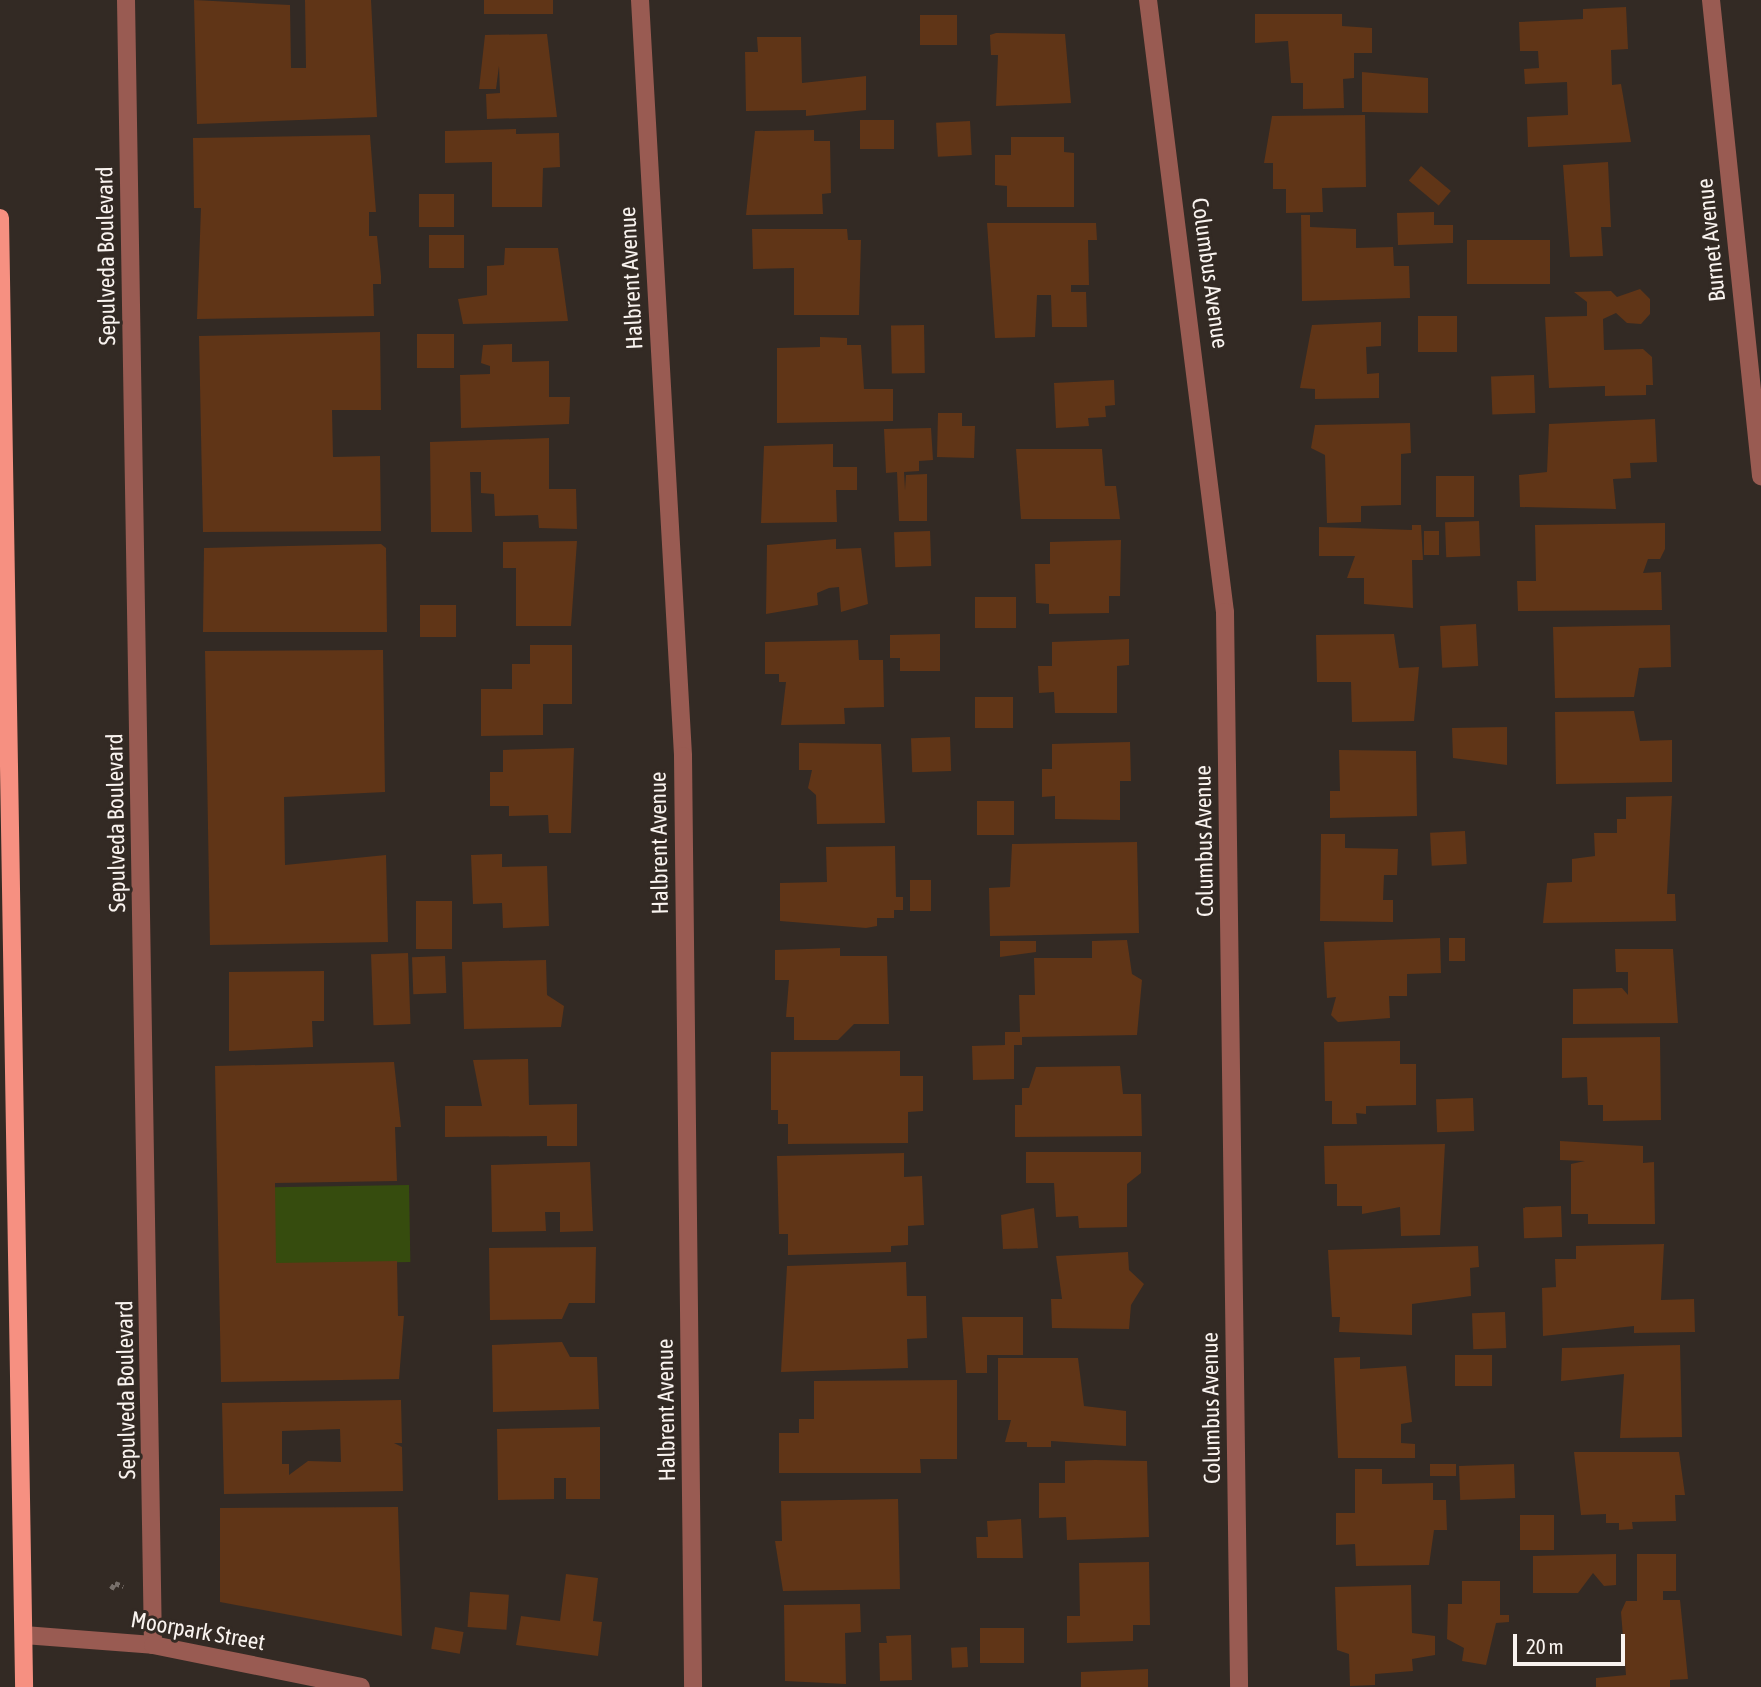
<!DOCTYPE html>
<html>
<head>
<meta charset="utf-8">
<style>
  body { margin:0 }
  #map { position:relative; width:1761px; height:1687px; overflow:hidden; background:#332a24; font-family:"Asap Condensed",sans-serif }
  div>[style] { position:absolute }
  .green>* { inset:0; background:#364c0e; transform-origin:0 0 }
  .building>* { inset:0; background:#603517; transform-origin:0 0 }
  .path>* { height:4.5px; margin-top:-2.25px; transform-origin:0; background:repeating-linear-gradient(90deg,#78706b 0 5px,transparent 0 8.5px) }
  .street>* { height:18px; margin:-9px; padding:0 9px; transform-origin:9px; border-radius:9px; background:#995b52 }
  .primary>* { height:18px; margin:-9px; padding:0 9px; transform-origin:9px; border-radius:9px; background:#f69081 }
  span { translate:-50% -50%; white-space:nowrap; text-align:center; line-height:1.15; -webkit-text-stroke:6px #332a24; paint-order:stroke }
  .street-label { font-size:23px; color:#f9f3ef }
  .scale { position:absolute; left:1513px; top:1634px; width:112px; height:32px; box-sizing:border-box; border:4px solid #f9f3ef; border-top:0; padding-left:9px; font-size:21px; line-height:24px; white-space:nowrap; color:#f9f3ef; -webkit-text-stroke:5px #332a24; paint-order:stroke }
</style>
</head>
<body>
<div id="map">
  <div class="green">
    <div style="left:409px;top:1185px;width:77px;height:136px;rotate:89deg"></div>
  </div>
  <div class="building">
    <div style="clip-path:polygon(194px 0,290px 5px,291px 68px,306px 68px,305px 0,371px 0,377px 117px,197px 124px)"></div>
    <div style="left:484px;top:0;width:69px;height:14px"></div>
    <div style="clip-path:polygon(1626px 7px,1628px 49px,1611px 50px,1612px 85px,1621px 84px,1631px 142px,1528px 147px,1527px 117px,1568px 115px,1567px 82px,1525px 84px,1524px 69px,1539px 68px,1538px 51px,1520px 51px,1519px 22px,1583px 19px,1583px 9px)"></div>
    <div style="clip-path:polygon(1255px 14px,1342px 14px,1342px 26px,1372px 28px,1372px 53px,1354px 53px,1354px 78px,1343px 79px,1344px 108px,1303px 109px,1303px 83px,1291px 83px,1288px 41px,1255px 43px)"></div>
    <div style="left:920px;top:15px;width:37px;height:30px"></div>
    <div style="clip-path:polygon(996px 33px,1065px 34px,1071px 103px,996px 106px,998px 55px,991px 55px,990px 35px)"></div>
    <div style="clip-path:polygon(547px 34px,557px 117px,487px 119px,486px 94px,500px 93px,499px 66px,496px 89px,479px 89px,485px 35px)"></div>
    <div style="clip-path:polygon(757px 37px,801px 37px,802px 83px,866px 76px,866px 110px,806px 116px,806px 110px,746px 111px,745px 52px,758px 52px)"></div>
    <div style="clip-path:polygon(1362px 72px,1428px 78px,1428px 113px,1362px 112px)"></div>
    <div style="clip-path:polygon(1365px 115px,1366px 187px,1322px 188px,1323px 212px,1286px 213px,1286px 189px,1273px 189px,1273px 163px,1264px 163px,1272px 116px)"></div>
    <div style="left:860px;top:120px;width:34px;height:29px"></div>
    <div style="left:970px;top:121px;width:34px;height:34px;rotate:87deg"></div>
    <div style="clip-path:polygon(516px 129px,516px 134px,559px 133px,560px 167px,543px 168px,542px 207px,492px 207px,492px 162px,445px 163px,445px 131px)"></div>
    <div style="clip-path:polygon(814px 130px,814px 141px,830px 141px,831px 193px,822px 194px,823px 214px,746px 215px,755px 131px)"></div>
    <div style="clip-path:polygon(370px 135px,376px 212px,369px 212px,369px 236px,377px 236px,381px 276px,381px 284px,373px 284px,374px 316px,197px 319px,201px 208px,194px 208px,193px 138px)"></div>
    <div style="clip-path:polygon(1011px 137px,1064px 137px,1064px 152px,1074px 153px,1074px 207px,1007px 207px,1007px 186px,995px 185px,995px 155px,1011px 155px)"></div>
    <div style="clip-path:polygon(1608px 162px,1611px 227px,1601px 227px,1603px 256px,1570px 257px,1563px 165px)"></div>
    <div style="left:1421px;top:166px;width:39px;height:19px;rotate:40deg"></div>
    <div style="left:419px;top:194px;width:35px;height:33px"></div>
    <div style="clip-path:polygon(1434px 212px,1434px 225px,1453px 225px,1453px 243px,1398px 245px,1397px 213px)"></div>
    <div style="clip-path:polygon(1301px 215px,1310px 215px,1310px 227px,1356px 229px,1356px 248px,1393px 247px,1394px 266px,1409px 266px,1410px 298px,1302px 301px)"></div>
    <div style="clip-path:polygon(987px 223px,1096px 223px,1097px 240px,1088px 240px,1089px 285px,1071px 285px,1071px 292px,1086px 292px,1087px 327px,1052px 327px,1051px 295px,1037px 295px,1035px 337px,995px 338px)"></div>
    <div style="clip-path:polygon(752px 229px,847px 229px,848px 240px,861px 240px,859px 315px,794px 315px,794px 268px,753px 269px)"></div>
    <div style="left:429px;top:235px;width:35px;height:33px"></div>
    <div style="left:1467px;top:240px;width:83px;height:44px"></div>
    <div style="clip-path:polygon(505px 248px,558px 248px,568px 321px,463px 324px,458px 299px,487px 295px,487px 266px,504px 265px)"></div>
    <div style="clip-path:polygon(1640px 289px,1650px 299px,1650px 314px,1641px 324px,1627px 323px,1616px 313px,1603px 319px,1604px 350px,1643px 349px,1652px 357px,1653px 385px,1646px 385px,1646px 395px,1605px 396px,1605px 386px,1549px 388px,1545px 317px,1587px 316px,1587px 302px,1574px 292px,1611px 291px,1617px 297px)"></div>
    <div style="left:1418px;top:316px;width:39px;height:36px"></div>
    <div style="clip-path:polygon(1381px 322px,1381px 346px,1366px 347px,1367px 374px,1379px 373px,1379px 398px,1315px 399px,1315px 389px,1300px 388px,1312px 325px)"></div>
    <div style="left:924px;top:325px;width:48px;height:33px;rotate:89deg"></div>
    <div style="clip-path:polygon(380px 332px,381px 410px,332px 410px,333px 457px,380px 456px,381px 531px,203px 532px,199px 336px)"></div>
    <div style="left:417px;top:334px;width:37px;height:34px"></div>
    <div style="clip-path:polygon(820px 337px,847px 338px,847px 345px,861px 345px,864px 389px,893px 389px,893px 421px,777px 423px,777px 348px,820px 347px)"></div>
    <div style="clip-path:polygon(512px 344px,512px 362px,549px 361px,549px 397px,570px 397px,569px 424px,461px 428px,460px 375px,490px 374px,490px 366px,481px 363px,483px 345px)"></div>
    <div style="left:1534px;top:375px;width:38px;height:43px;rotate:88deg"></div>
    <div style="clip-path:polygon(1114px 380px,1115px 405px,1105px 406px,1106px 417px,1088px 418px,1089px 426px,1056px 428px,1054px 383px)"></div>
    <div style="clip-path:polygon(938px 413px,962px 413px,962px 426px,975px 426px,974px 458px,937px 457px)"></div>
    <div style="clip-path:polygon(1655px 419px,1657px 462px,1630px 463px,1631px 478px,1613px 479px,1616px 509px,1520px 507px,1519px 475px,1547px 472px,1549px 424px)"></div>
    <div style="clip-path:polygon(1410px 423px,1411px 453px,1401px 454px,1401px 505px,1361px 506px,1361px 522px,1327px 523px,1325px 455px,1311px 448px,1315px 425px)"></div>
    <div style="clip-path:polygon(931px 428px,933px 460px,919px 461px,919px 471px,904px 472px,905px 490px,906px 475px,927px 474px,927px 521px,899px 521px,897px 472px,886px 473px,884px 429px)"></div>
    <div style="clip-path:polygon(549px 438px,549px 489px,576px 489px,577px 529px,539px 528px,538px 515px,495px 516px,494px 494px,481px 493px,481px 472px,470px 472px,472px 532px,431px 532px,430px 442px)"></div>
    <div style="clip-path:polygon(833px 444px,833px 467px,857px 467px,857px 490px,836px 490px,837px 522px,761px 523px,764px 446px)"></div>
    <div style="clip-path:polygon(1016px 449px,1102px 449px,1105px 486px,1116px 486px,1120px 519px,1021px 519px)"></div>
    <div style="left:1436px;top:476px;width:38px;height:41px"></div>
    <div style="left:1479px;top:521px;width:35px;height:34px;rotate:88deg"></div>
    <div style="clip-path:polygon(1665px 523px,1665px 549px,1660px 559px,1648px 559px,1643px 573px,1661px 572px,1662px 610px,1518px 611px,1517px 581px,1536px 581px,1535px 525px)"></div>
    <div style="clip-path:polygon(1412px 525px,1421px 525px,1423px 560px,1412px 560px,1413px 608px,1364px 604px,1364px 578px,1347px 578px,1355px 556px,1319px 556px,1319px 527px,1412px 530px)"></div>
    <div style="left:930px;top:531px;width:35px;height:36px;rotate:88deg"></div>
    <div style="left:1424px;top:531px;width:15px;height:24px"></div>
    <div style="clip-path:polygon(836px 539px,836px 549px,861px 548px,868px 604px,841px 612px,839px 587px,829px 588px,817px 593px,818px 605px,766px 614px,767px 545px)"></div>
    <div style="clip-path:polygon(1121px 540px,1120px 596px,1109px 596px,1109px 613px,1049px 614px,1049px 604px,1036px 603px,1035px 564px,1050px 564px,1050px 542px)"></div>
    <div style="clip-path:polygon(577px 541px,571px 626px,516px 626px,516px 568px,503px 568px,503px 542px)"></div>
    <div style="clip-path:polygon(381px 544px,386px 548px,387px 632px,203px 632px,204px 548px)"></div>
    <div style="left:975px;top:597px;width:41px;height:31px"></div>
    <div style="left:420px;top:605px;width:36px;height:32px"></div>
    <div style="left:1476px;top:624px;width:42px;height:36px;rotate:87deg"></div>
    <div style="clip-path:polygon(1670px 625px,1671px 667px,1639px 668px,1634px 697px,1555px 698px,1553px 627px)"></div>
    <div style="clip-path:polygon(940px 634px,940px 671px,900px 671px,900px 658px,890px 658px,890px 635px)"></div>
    <div style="clip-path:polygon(1394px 634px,1399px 668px,1419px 667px,1414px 721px,1352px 722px,1351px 682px,1317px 682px,1316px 635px)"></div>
    <div style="clip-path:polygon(1129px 639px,1129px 665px,1117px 666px,1117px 713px,1055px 713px,1054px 692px,1039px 693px,1038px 666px,1052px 666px,1052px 642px)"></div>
    <div style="clip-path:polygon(858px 640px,859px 660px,883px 660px,884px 707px,844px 708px,845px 724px,781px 725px,786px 682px,779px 682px,779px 674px,765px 674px,765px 642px)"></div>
    <div style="clip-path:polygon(530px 645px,572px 645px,572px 704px,543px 704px,543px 735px,481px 736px,481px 689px,512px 689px,512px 664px,530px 664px)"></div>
    <div style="clip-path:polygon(383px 650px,385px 792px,284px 797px,285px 865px,386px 855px,388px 942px,210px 945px,205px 651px)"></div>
    <div style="left:1013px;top:697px;width:31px;height:38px;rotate:90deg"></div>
    <div style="clip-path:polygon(1634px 711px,1640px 741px,1672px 740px,1672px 782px,1556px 784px,1555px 712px)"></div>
    <div style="clip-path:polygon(1507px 727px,1507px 765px,1453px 758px,1452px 728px)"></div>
    <div style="left:950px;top:737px;width:34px;height:39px;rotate:88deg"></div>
    <div style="clip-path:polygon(1130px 742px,1131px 781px,1120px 781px,1120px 820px,1055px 819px,1055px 796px,1042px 797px,1042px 769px,1052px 769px,1052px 744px)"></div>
    <div style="clip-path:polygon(799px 743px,881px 744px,885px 823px,817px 824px,816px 795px,808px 788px,812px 770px,799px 770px)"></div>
    <div style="clip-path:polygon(574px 748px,571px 833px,549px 833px,548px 815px,509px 816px,509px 806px,490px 806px,490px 772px,503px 772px,503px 750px)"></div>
    <div style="clip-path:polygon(1339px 750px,1416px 751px,1417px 816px,1330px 818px,1330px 791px,1340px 791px)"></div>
    <div style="clip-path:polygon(1672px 796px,1667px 894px,1675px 894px,1676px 921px,1543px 923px,1547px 883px,1572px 882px,1572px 859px,1595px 856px,1594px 833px,1617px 833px,1617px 819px,1626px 819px,1626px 797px)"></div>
    <div style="left:977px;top:801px;width:37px;height:34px"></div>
    <div style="left:1465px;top:831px;width:33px;height:35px;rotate:87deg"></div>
    <div style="clip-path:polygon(1321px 834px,1345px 834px,1345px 848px,1398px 849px,1397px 875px,1384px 875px,1383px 900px,1393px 900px,1393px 922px,1320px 921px)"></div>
    <div style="clip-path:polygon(1137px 842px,1139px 933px,990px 936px,989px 888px,1010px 887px,1012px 844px)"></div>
    <div style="clip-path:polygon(895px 846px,896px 897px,903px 897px,903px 910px,894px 910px,894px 918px,877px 918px,877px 926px,866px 928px,780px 921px,780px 883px,827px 882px,826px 847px)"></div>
    <div style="clip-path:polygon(502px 854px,502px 867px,547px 866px,549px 926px,503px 928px,502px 903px,473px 904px,471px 855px)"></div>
    <div style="left:910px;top:880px;width:21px;height:31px"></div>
    <div style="left:416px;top:901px;width:36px;height:48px"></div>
    <div style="clip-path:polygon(1440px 938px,1441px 973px,1407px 974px,1407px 996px,1389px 996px,1390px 1018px,1338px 1022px,1331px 1015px,1336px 997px,1327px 998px,1324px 942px)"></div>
    <div style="left:1449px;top:938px;width:16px;height:23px"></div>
    <div style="clip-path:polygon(1127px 940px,1132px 974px,1142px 980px,1137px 1035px,1022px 1037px,1022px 1045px,1014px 1045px,1014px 1079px,973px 1080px,972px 1046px,1005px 1045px,1005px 1032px,1020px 1032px,1019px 995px,1035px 995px,1034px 958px,1092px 958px,1092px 941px)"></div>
    <div style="clip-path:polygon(1000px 941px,1036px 941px,1036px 952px,1000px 957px)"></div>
    <div style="clip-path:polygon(840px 948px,840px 956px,887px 956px,889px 1024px,854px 1024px,838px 1040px,794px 1040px,794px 1017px,786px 1017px,789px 980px,775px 980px,775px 950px)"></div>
    <div style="clip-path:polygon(1615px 949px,1673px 949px,1678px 1023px,1573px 1024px,1573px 989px,1622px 988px,1628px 995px,1628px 972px,1616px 972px)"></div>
    <div style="left:408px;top:953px;width:71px;height:37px;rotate:88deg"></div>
    <div style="left:445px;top:956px;width:37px;height:33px;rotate:88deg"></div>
    <div style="clip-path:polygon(546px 960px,547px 995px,564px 1006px,561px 1027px,464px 1029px,462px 962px)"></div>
    <div style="clip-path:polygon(324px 971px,324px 1021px,312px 1021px,313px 1047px,229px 1051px,229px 972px)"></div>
    <div style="clip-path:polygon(1660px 1037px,1661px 1120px,1603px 1121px,1603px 1105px,1588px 1105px,1587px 1077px,1562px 1078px,1562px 1038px)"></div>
    <div style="clip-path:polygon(1400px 1041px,1400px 1064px,1416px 1064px,1416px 1105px,1366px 1106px,1366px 1114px,1356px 1113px,1357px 1124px,1332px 1124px,1332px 1101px,1325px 1101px,1324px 1042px)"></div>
    <div style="clip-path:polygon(900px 1051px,900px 1076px,923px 1076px,923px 1111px,908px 1112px,908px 1143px,788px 1144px,788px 1124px,778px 1124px,778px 1110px,771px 1110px,771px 1052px)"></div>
    <div style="clip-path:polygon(528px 1059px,529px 1105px,577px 1104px,577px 1146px,547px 1146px,547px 1136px,445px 1137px,445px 1106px,482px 1106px,473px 1060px)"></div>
    <div style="clip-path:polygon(394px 1062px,401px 1127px,395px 1127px,397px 1181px,275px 1183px,276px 1263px,397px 1261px,398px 1316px,404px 1316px,399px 1379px,221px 1382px,215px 1066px)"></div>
    <div style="clip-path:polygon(1120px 1066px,1123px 1094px,1141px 1094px,1142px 1136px,1015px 1137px,1015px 1105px,1022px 1105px,1022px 1088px,1029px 1088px,1036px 1067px)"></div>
    <div style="left:1473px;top:1098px;width:33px;height:37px;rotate:88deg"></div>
    <div style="clip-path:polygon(1560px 1141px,1643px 1146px,1643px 1163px,1654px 1162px,1655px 1224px,1588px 1224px,1588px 1214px,1571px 1214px,1571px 1164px,1585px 1161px,1560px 1160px)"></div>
    <div style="clip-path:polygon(1445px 1144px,1440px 1235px,1401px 1236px,1400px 1207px,1362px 1214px,1362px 1206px,1337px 1206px,1337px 1184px,1325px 1184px,1324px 1146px)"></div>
    <div style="clip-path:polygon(1026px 1152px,1141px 1152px,1141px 1173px,1127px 1184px,1127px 1227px,1079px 1228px,1078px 1216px,1056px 1217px,1054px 1183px,1026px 1183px)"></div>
    <div style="clip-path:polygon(904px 1153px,904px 1177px,922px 1176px,924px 1225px,908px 1226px,908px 1245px,891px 1246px,891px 1252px,788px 1255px,788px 1234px,779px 1234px,777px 1156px)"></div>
    <div style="clip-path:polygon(590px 1162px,593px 1231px,560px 1232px,560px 1212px,545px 1212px,546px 1231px,492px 1232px,491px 1165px)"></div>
    <div style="left:1561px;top:1206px;width:31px;height:38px;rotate:88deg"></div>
    <div style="clip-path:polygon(1034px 1208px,1038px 1248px,1003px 1249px,1001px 1215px)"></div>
    <div style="clip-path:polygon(1664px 1244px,1661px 1300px,1694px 1299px,1695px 1332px,1634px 1333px,1634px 1326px,1543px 1336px,1542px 1288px,1556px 1287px,1555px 1259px,1576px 1259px,1576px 1246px)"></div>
    <div style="clip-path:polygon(1478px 1246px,1479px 1267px,1470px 1268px,1471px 1296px,1412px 1304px,1412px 1335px,1339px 1332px,1340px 1317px,1332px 1317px,1328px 1250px)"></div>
    <div style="clip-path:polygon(596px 1247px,595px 1303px,569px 1303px,562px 1319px,490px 1320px,489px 1248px)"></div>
    <div style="clip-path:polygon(1128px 1252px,1129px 1270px,1144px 1284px,1131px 1305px,1129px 1329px,1052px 1328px,1051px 1299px,1062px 1299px,1056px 1256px)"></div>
    <div style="clip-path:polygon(906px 1262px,907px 1296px,926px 1296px,927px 1338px,907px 1339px,908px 1368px,781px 1372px,787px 1266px)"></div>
    <div style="left:1505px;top:1312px;width:36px;height:33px;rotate:88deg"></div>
    <div style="clip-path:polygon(962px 1317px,1023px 1317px,1023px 1355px,987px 1355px,987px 1373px,966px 1373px)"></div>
    <div style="clip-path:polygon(562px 1342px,570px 1357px,597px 1357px,599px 1409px,493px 1412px,492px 1345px)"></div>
    <div style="clip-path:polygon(1680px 1345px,1682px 1437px,1620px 1438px,1624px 1374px,1561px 1381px,1562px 1348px)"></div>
    <div style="left:1455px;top:1355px;width:37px;height:31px"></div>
    <div style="clip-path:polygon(1360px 1357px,1360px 1369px,1406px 1366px,1412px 1422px,1401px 1424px,1401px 1443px,1415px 1444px,1415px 1458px,1338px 1458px,1334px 1358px)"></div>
    <div style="clip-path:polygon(998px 1358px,1078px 1358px,1084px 1406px,1126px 1411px,1126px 1446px,1051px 1441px,1051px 1447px,1027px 1447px,1027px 1442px,1005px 1442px,1011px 1420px,998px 1420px)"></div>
    <div style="clip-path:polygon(957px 1380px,957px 1459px,920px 1459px,921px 1473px,779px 1473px,779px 1433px,799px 1433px,799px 1419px,814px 1419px,814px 1381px)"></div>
    <div style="clip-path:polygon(evenodd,401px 1400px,402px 1443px,394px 1443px,402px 1447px,403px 1491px,224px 1494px,222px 1403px,401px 1400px,340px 1429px,341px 1462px,308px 1461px,289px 1475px,289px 1464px,282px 1464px,282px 1431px,340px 1429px)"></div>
    <div style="clip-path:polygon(600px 1427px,600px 1499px,566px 1499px,566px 1478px,554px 1478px,554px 1499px,498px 1500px,497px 1429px)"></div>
    <div style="clip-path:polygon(1574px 1452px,1679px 1452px,1685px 1495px,1675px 1495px,1676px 1521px,1632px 1522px,1633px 1529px,1619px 1530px,1619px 1523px,1606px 1523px,1606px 1514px,1581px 1515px)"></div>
    <div style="clip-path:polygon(1095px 1460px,1147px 1461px,1149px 1537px,1067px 1540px,1066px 1517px,1039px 1518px,1039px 1483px,1065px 1483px,1065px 1461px)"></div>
    <div style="left:1456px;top:1464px;width:12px;height:26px;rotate:90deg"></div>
    <div style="left:1514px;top:1464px;width:34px;height:55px;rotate:88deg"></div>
    <div style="clip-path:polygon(1355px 1469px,1382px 1469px,1382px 1484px,1433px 1483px,1433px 1500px,1446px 1500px,1447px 1530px,1434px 1530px,1429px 1565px,1356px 1566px,1355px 1544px,1336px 1545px,1336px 1513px,1355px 1513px)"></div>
    <div style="clip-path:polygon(898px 1499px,900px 1589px,783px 1591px,775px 1541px,782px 1541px,781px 1501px)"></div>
    <div style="clip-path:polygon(398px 1507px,402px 1636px,220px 1602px,220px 1508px)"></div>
    <div style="left:1520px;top:1515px;width:34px;height:35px"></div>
    <div style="clip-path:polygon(1021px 1519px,1023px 1558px,977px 1558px,976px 1537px,988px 1537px,987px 1521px)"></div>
    <div style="clip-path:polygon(1616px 1554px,1616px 1585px,1604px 1586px,1593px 1573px,1578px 1593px,1533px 1593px,1533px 1556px)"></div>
    <div style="clip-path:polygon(1637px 1554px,1676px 1554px,1676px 1591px,1663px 1591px,1663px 1600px,1680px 1600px,1688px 1679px,1670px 1680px,1670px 1687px,1596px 1687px,1596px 1678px,1626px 1675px,1621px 1612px,1626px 1601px,1637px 1601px)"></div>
    <div style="clip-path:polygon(1149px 1562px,1150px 1625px,1133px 1625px,1133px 1641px,1067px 1643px,1067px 1616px,1080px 1616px,1079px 1563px)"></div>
    <div style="clip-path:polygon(566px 1574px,598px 1578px,593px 1621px,602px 1622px,598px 1656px,516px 1645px,521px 1616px,560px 1621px)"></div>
    <div style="clip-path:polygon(1462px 1581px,1500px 1581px,1500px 1615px,1509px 1615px,1509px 1622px,1496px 1623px,1486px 1665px,1462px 1661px,1464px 1648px,1447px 1639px,1448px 1604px,1462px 1604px)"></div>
    <div style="clip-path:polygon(1411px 1585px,1412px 1633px,1435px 1636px,1435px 1655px,1412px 1659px,1413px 1671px,1375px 1674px,1375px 1685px,1350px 1686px,1349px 1654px,1337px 1650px,1335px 1587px)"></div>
    <div style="left:470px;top:1592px;width:39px;height:35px;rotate:4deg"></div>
    <div style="clip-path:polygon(860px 1604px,861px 1632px,845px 1633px,846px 1684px,785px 1681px,784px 1605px)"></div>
    <div style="left:435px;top:1627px;width:29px;height:22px;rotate:10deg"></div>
    <div style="left:980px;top:1628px;width:44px;height:35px"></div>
    <div style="clip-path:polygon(911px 1635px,912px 1680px,880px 1681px,879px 1643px,887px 1643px,886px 1636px)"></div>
    <div style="left:967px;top:1647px;width:20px;height:16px;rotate:87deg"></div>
    <div style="clip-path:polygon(1148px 1669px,1148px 1687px,1081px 1687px,1081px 1672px)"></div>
  </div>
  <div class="path">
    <div style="left:111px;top:1589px;width:7px;rotate:-56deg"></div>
    <div style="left:115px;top:1583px;width:9px;rotate:21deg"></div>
  </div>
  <div class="street">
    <div style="left:126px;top:0;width:1645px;rotate:89.06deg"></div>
    <div style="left:640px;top:0;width:757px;rotate:86.74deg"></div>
    <div style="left:683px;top:756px;width:931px;rotate:89.38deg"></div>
    <div style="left:1148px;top:0;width:617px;rotate:82.83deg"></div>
    <div style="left:1225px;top:612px;width:1075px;rotate:89.25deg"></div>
    <div style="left:1711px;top:0;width:479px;rotate:84deg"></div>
    <div style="left:24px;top:1635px;width:129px;rotate:4.4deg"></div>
    <div style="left:153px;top:1645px;width:212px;rotate:11.4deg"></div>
  </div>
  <div class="primary">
    <div style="left:0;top:218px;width:1469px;rotate:89.06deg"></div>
  </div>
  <div class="street-label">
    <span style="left:1711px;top:240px;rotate:-96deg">Burnet Avenue</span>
    <span style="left:106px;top:256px;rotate:-91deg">Sepulveda Boulevard</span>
    <span style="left:1210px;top:273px;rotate:82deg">Columbus Avenue</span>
    <span style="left:631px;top:278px;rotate:-93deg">Halbrent Avenue</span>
    <span style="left:116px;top:823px;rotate:-91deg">Sepulveda Boulevard</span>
    <span style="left:1204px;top:841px;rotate:-91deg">Columbus Avenue</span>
    <span style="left:659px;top:843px;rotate:-91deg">Halbrent Avenue</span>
    <span style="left:126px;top:1390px;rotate:-91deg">Sepulveda Boulevard</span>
    <span style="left:1211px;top:1408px;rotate:-91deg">Columbus Avenue</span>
    <span style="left:666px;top:1410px;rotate:-91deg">Halbrent Avenue</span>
    <span style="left:198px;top:1631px;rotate:10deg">Moorpark Street</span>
  </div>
  <div class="scale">20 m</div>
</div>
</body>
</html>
